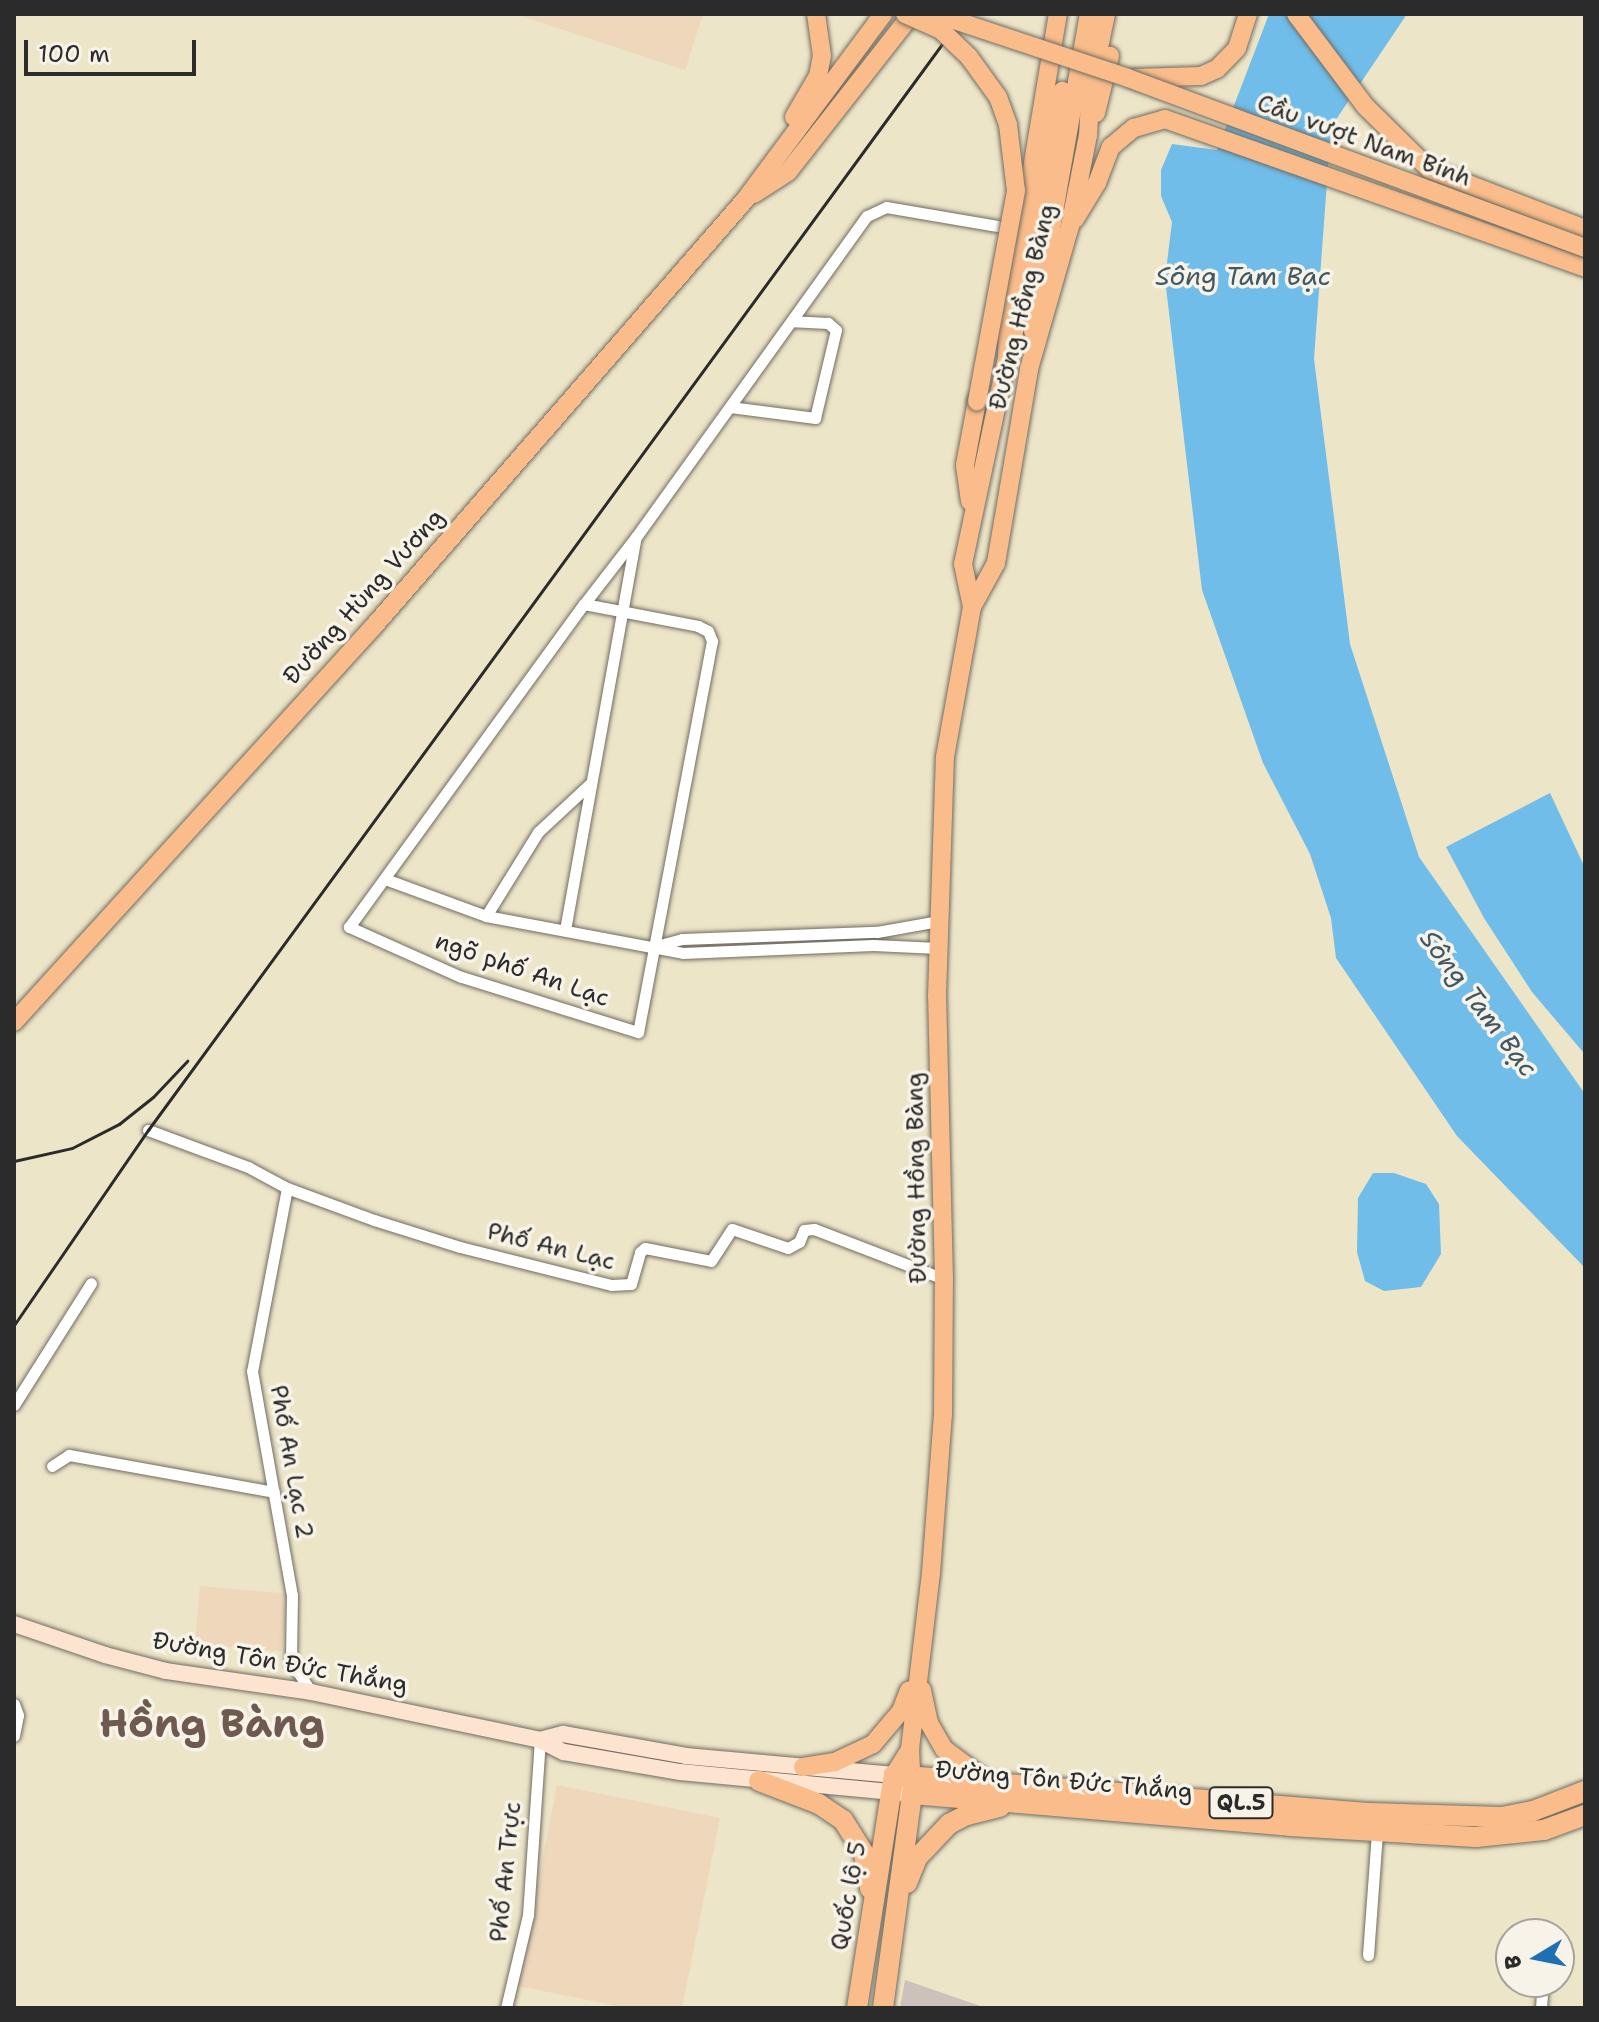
<!DOCTYPE html>
<html>
<head>
<meta charset="utf-8">
<style>
  body { margin:0 }
  #map { position:relative; width:1599px; height:2022px; overflow:hidden; background:#ede5c8; font-family:"Shantell Sans",sans-serif }
  div>[style] { position:absolute }
  .built>* { inset:0; background:#eed7bb; transform-origin:0 0 }
  .industrial>* { inset:0; background:#ccc2b9 }
  .water>* { inset:0; background:#70bdea }
  .roads { filter:drop-shadow(0 0 2px #6f6c62) drop-shadow(0 0 2px #6f6c62) }
  .street>* { height:11px; margin:-5.5px; padding:0 5.5px; transform-origin:5.5px; border-radius:5.5px; background:#fff }
  .secondary>* { height:16px; margin:-8px; padding:0 8px; transform-origin:8px; border-radius:8px; background:#fde4d0 }
  .primary>* { height:18px; margin:-9px; padding:0 9px; transform-origin:9px; border-radius:9px; background:#f9bc8a }
  .highway>* { height:20px; margin:-10px; padding:0 10px; transform-origin:10px; border-radius:10px; background:#f9bc8a }
  .rail>* { height:3px; margin:-1.5px; padding:0 1.5px; transform-origin:1.5px; border-radius:1.5px; background:#2b2b2b }
  .bridges { filter:drop-shadow(0 0 2px #6f6c62) drop-shadow(0 0 2px #6f6c62) }
  .primary-bridge>* { height:18px; margin:-9px; padding:0 9px; transform-origin:9px; border-radius:9px; background:#f9bc8a }
  span { translate:-50% -50%; white-space:nowrap; text-align:center; line-height:1.15; -webkit-text-stroke:7px #f7f3e8; paint-order:stroke }
  .shield-label span { padding:2px 6px; background:#f7f3e8; border:2px solid; border-radius:6px; -webkit-text-stroke-width:0 }
  .shield-label { font-size:22px; color:#2b2b2b; font-weight:700 }
  .street-label { font-size:24px; color:#2b2b2b }
  .water-label { font-size:26px; color:#405764; font-style:italic }
  .town-label { font-size:40px; color:#6f5a4f; font-weight:700 }
  .frame { position:absolute; inset:0; border:16px solid #2b2b2b; pointer-events:none }
  .north { position:absolute; left:1495px; top:1918px; width:80px; height:80px; box-sizing:border-box; background:#f7f3e8; border:2px solid #a5a39c; border-radius:50%; rotate:260deg; font-size:22px; font-weight:700; line-height:32px; text-align:center; color:#2b2b2b }
  .north::after { content:''; display:block; margin:auto; width:28px; height:36px; background:#1f6fb2; clip-path:polygon(50% 0,100% 100%,50% 72%,0 100%) }
  .scale { position:absolute; left:24px; top:40px; width:172px; height:36px; box-sizing:border-box; border:4px solid #2b2b2b; border-top:0; padding-left:10px; font-size:24px; line-height:28px; white-space:nowrap; color:#2b2b2b; -webkit-text-stroke:6px #f7f3e8; paint-order:stroke }
</style>
</head>
<body>
<div id="map">
  <div class="built">
    <div style="clip-path:polygon(515px 14px,703px 14px,685px 70px)"></div>
    <div style="left:200px;top:1586px;width:87px;height:58px;rotate:5deg"></div>
    <div style="clip-path:polygon(557px 1785px,720px 1818px,682px 2008px,627px 2008px,518px 1986px)"></div>
  </div>
  <div class="industrial">
    <div style="clip-path:polygon(905px 1980px,986px 2008px,900px 2008px)"></div>
  </div>
  <div class="water">
    <div style="clip-path:polygon(1269px 14px,1407px 14px,1331px 127px,1314px 359px,1350px 644px,1419px 857px,1585px 1094px,1585px 1268px,1457px 1136px,1336px 958px,1331px 918px,1310px 854px,1263px 763px,1202px 590px,1165px 279px,1172px 222px,1161px 196px,1161px 170px,1172px 144px,1217px 150px)"></div>
    <div style="clip-path:polygon(1550px 793px,1585px 868px,1583px 1052px,1532px 992px,1484px 918px,1446px 847px)"></div>
    <div style="clip-path:polygon(1373px 1173px,1394px 1173px,1426px 1184px,1439px 1204px,1441px 1254px,1421px 1287px,1384px 1291px,1365px 1281px,1357px 1252px,1358px 1198px)"></div>
  </div>
  <div class="roads">
    <div class="street">
      <div style="left:730px;top:407px;width:86px;rotate:7.4deg"></div>
      <div style="left:815px;top:418px;width:90px;rotate:-76.6deg"></div>
      <div style="left:836px;top:330px;width:11px;rotate:-139deg"></div>
      <div style="left:828px;top:323px;width:35px;rotate:-177deg"></div>
      <div style="left:584px;top:604px;width:116px;rotate:10.9deg"></div>
      <div style="left:698px;top:626px;width:11px;rotate:27deg"></div>
      <div style="left:708px;top:631px;width:11px;rotate:68deg"></div>
      <div style="left:712px;top:641px;width:398px;rotate:100.7deg"></div>
      <div style="left:638px;top:1032px;width:185px;rotate:-162.7deg"></div>
      <div style="left:461px;top:977px;width:123px;rotate:-155.9deg"></div>
      <div style="left:349px;top:927px;width:399px;rotate:-54deg"></div>
      <div style="left:584px;top:604px;width:85px;rotate:-52.2deg"></div>
      <div style="left:636px;top:537px;width:395px;rotate:-54.3deg"></div>
      <div style="left:867px;top:216px;width:21px;rotate:-25deg"></div>
      <div style="left:886px;top:207px;width:113px;rotate:9.7deg"></div>
      <div style="left:385px;top:879px;width:108px;rotate:20.1deg"></div>
      <div style="left:486px;top:916px;width:200px;rotate:10.6deg"></div>
      <div style="left:683px;top:953px;width:190px;rotate:-2.4deg"></div>
      <div style="left:873px;top:945px;width:65px;rotate:2.6deg"></div>
      <div style="left:486px;top:916px;width:99px;rotate:-58.2deg"></div>
      <div style="left:538px;top:832px;width:72px;rotate:-42.8deg"></div>
      <div style="left:565px;top:930px;width:395px;rotate:-79.8deg"></div>
      <div style="left:656px;top:946px;width:27px;rotate:-15deg"></div>
      <div style="left:682px;top:939px;width:195px;rotate:-2.1deg"></div>
      <div style="left:877px;top:932px;width:63px;rotate:-10.1deg"></div>
      <div style="left:148px;top:1130px;width:107px;rotate:20.3deg"></div>
      <div style="left:248px;top:1167px;width:44px;rotate:28.3deg"></div>
      <div style="left:287px;top:1188px;width:93px;rotate:20.2deg"></div>
      <div style="left:374px;top:1220px;width:90px;rotate:17.4deg"></div>
      <div style="left:460px;top:1247px;width:156px;rotate:14.1deg"></div>
      <div style="left:611px;top:1285px;width:20px;rotate:-3deg"></div>
      <div style="left:631px;top:1284px;width:33px;rotate:-74deg"></div>
      <div style="left:640px;top:1252px;width:6px;rotate:-39deg"></div>
      <div style="left:645px;top:1248px;width:67px;rotate:11.1deg"></div>
      <div style="left:711px;top:1261px;width:38px;rotate:-57deg"></div>
      <div style="left:732px;top:1229px;width:59px;rotate:18.7deg"></div>
      <div style="left:788px;top:1248px;width:13px;rotate:-29deg"></div>
      <div style="left:799px;top:1242px;width:13px;rotate:-67deg"></div>
      <div style="left:804px;top:1230px;width:10px;rotate:-6deg"></div>
      <div style="left:814px;top:1229px;width:139px;rotate:21deg"></div>
      <div style="left:287px;top:1188px;width:186px;rotate:100.8deg"></div>
      <div style="left:252px;top:1371px;width:228px;rotate:79.9deg"></div>
      <div style="left:292px;top:1595px;width:66px;rotate:90.9deg"></div>
      <div style="left:291px;top:1661px;width:37px;rotate:57deg"></div>
      <div style="left:14px;top:1405px;width:144px;rotate:-57.7deg"></div>
      <div style="left:52px;top:1466px;width:20px;rotate:-33deg"></div>
      <div style="left:69px;top:1455px;width:208px;rotate:10.2deg"></div>
      <div style="left:14px;top:1704px;width:12px;rotate:70deg"></div>
      <div style="left:18px;top:1715px;width:21px;rotate:101deg"></div>
      <div style="left:1368px;top:1955px;width:123px;rotate:-85.8deg"></div>
      <div style="left:506px;top:2008px;width:96px;rotate:-76.7deg"></div>
      <div style="left:528px;top:1915px;width:175px;rotate:-86.1deg"></div>
      <div style="left:1541px;top:2008px;width:26px;rotate:-86deg"></div>
    </div>
    <div class="secondary">
      <div style="left:14px;top:1624px;width:96px;rotate:18.8deg"></div>
      <div style="left:105px;top:1655px;width:63px;rotate:14.7deg"></div>
      <div style="left:166px;top:1671px;width:147px;rotate:8.2deg"></div>
      <div style="left:311px;top:1692px;width:234px;rotate:11.8deg"></div>
      <div style="left:540px;top:1740px;width:27px;rotate:27deg"></div>
      <div style="left:564px;top:1752px;width:118px;rotate:9.8deg"></div>
      <div style="left:680px;top:1772px;width:222px;rotate:5.4deg"></div>
      <div style="left:540px;top:1740px;width:24px;rotate:-15deg"></div>
      <div style="left:563px;top:1734px;width:125px;rotate:10.1deg"></div>
      <div style="left:686px;top:1756px;width:209px;rotate:5.2deg"></div>
    </div>
    <div class="primary">
      <div style="left:1296px;top:14px;width:115px;rotate:53.1deg"></div>
      <div style="left:1365px;top:106px;width:90px;rotate:44.5deg"></div>
      <div style="left:1429px;top:169px;width:167px;rotate:21deg"></div>
      <div style="left:1135px;top:78px;width:66px;rotate:-1.7deg"></div>
      <div style="left:1201px;top:76px;width:17px;rotate:-24deg"></div>
      <div style="left:1217px;top:69px;width:29px;rotate:-46deg"></div>
      <div style="left:1237px;top:48px;width:36px;rotate:-72deg"></div>
      <div style="left:1096px;top:113px;width:59px;rotate:-76.2deg"></div>
      <div style="left:794px;top:117px;width:48px;rotate:-59.7deg"></div>
      <div style="left:818px;top:76px;width:20px;rotate:-79deg"></div>
      <div style="left:822px;top:56px;width:42px;rotate:-98.1deg"></div>
      <div style="left:754px;top:194px;width:40px;rotate:-32.9deg"></div>
      <div style="left:788px;top:172px;width:201px;rotate:-51.9deg"></div>
      <div style="left:1075px;top:219px;width:42px;rotate:-58.6deg"></div>
      <div style="left:1097px;top:183px;width:39px;rotate:-69deg"></div>
      <div style="left:1111px;top:147px;width:30px;rotate:-40deg"></div>
      <div style="left:1134px;top:128px;width:32px;rotate:-16deg"></div>
      <div style="left:1165px;top:119px;width:446px;rotate:19.5deg"></div>
      <div style="left:1033px;top:331px;width:322px;rotate:-80deg"></div>
      <div style="left:1013px;top:337px;width:251px;rotate:-78.7deg"></div>
      <div style="left:970px;top:501px;width:36px;rotate:-98deg"></div>
      <div style="left:965px;top:465px;width:65px;rotate:-79.4deg"></div>
      <div style="left:972px;top:607px;width:44px;rotate:-101.8deg"></div>
      <div style="left:963px;top:564px;width:212px;rotate:-78deg"></div>
      <div style="left:1007px;top:357px;width:45px;rotate:-88.7deg"></div>
      <div style="left:1008px;top:312px;width:302px;rotate:-80.5deg"></div>
      <div style="left:14px;top:1022px;width:535px;rotate:-47.73deg"></div>
      <div style="left:374px;top:626px;width:565px;rotate:-48.95deg"></div>
      <div style="left:745px;top:200px;width:232px;rotate:-53.4deg"></div>
      <div style="left:922px;top:1690px;width:34px;rotate:78deg"></div>
      <div style="left:929px;top:1723px;width:30px;rotate:60deg"></div>
      <div style="left:944px;top:1749px;width:59px;rotate:36.7deg"></div>
      <div style="left:910px;top:1749px;width:177px;rotate:-83.2deg"></div>
      <div style="left:931px;top:1573px;width:158px;rotate:-85.7deg"></div>
      <div style="left:943px;top:1415px;width:136px;rotate:-89.6deg"></div>
      <div style="left:944px;top:1279px;width:283px;rotate:-91.4deg"></div>
      <div style="left:937px;top:996px;width:239px;rotate:-88.1deg"></div>
      <div style="left:945px;top:757px;width:152px;rotate:-79.8deg"></div>
      <div style="left:972px;top:607px;width:50px;rotate:-61.4deg"></div>
      <div style="left:996px;top:563px;width:197px;rotate:-80.3deg"></div>
      <div style="left:1029px;top:369px;width:149px;rotate:-74deg"></div>
      <div style="left:1070px;top:226px;width:93px;rotate:-78.8deg"></div>
      <div style="left:1088px;top:135px;width:49px;rotate:-86.5deg"></div>
      <div style="left:1091px;top:86px;width:74px;rotate:-78.2deg"></div>
      <div style="left:803px;top:1767px;width:32px;rotate:-9deg"></div>
      <div style="left:835px;top:1762px;width:42px;rotate:-25.3deg"></div>
      <div style="left:873px;top:1744px;width:43px;rotate:-49.7deg"></div>
      <div style="left:901px;top:1711px;width:22px;rotate:-69deg"></div>
      <div style="left:894px;top:1775px;width:31px;rotate:-58deg"></div>
      <div style="left:910px;top:1749px;width:42px;rotate:87.3deg"></div>
    </div>
    <div class="highway">
      <div style="left:759px;top:1781px;width:64px;rotate:21deg"></div>
      <div style="left:819px;top:1804px;width:29px;rotate:34deg"></div>
      <div style="left:843px;top:1820px;width:40px;rotate:58deg"></div>
      <div style="left:864px;top:1854px;width:35px;rotate:80deg"></div>
      <div style="left:907px;top:1883px;width:27px;rotate:-68deg"></div>
      <div style="left:917px;top:1858px;width:47px;rotate:-46.7deg"></div>
      <div style="left:949px;top:1824px;width:20px;rotate:-27deg"></div>
      <div style="left:967px;top:1815px;width:34px;rotate:-14deg"></div>
      <div style="left:857px;top:2008px;width:236px;rotate:-81deg"></div>
      <div style="left:894px;top:1775px;width:478px;rotate:4.6deg"></div>
      <div style="left:1370px;top:1813px;width:132px;rotate:1.7deg"></div>
      <div style="left:1502px;top:1817px;width:32px;rotate:-11deg"></div>
      <div style="left:1533px;top:1811px;width:56px;rotate:-21deg"></div>
      <div style="left:883px;top:2008px;width:216px;rotate:-82.3deg"></div>
      <div style="left:912px;top:1794px;width:379px;rotate:4.8deg"></div>
      <div style="left:1290px;top:1826px;width:186px;rotate:3.4deg"></div>
      <div style="left:1476px;top:1837px;width:68px;rotate:-5.9deg"></div>
      <div style="left:1544px;top:1830px;width:44px;rotate:-20.1deg"></div>
    </div>
  </div>
  <div class="rail">
    <div style="left:14px;top:1161px;width:59px;rotate:-12.6deg"></div>
    <div style="left:72px;top:1148px;width:53px;rotate:-27.1deg"></div>
    <div style="left:119px;top:1124px;width:43px;rotate:-38.5deg"></div>
    <div style="left:153px;top:1097px;width:50px;rotate:-46.6deg"></div>
    <div style="left:14px;top:1325px;width:237px;rotate:-55.5deg"></div>
    <div style="left:148px;top:1130px;width:1383px;rotate:-53.83deg"></div>
  </div>
  <div class="bridges">
    <div class="primary-bridge">
      <div style="left:905px;top:14px;width:39px;rotate:24deg"></div>
      <div style="left:941px;top:30px;width:39px;rotate:44deg"></div>
      <div style="left:969px;top:57px;width:49px;rotate:54.1deg"></div>
      <div style="left:998px;top:97px;width:30px;rotate:70deg"></div>
      <div style="left:1008px;top:125px;width:66px;rotate:83.1deg"></div>
      <div style="left:1016px;top:191px;width:214px;rotate:100.5deg"></div>
      <div style="left:936px;top:14px;width:202px;rotate:18.4deg"></div>
      <div style="left:1128px;top:78px;width:488px;rotate:20.4deg"></div>
    </div>
  </div>
  <div class="shield-label">
    <span style="left:1241px;top:1803px">QL.5</span>
  </div>
  <div class="street-label">
    <span style="left:1364px;top:141px;rotate:20deg">Cầu vượt Nam Bính</span>
    <span style="left:1023px;top:307px;rotate:-76deg">Đường Hồng Bàng</span>
    <span style="left:364px;top:597px;rotate:-48deg">Đường Hùng Vương</span>
    <span style="left:522px;top:970px;rotate:19deg">ngõ phố An Lạc</span>
    <span style="left:917px;top:1178px;rotate:-91deg">Đường Hồng Bàng</span>
    <span style="left:551px;top:1247px;rotate:14deg">Phố An Lạc</span>
    <span style="left:291px;top:1462px;rotate:80deg">Phố An Lạc 2</span>
    <span style="left:280px;top:1663px;rotate:10deg">Đường Tôn Đức Thắng</span>
    <span style="left:1064px;top:1781px;rotate:5deg">Đường Tôn Đức Thắng</span>
    <span style="left:506px;top:1872px;rotate:-84deg">Phố An Trực</span>
    <span style="left:849px;top:1896px;rotate:-80deg">Quốc lộ 5</span>
  </div>
  <div class="water-label">
    <span style="left:1243px;top:276px">Sông Tam Bạc</span>
    <span style="left:1479px;top:1003px;rotate:53deg">Sông Tam Bạc</span>
  </div>
  <div class="town-label">
    <span style="left:212px;top:1723px">Hồng Bàng</span>
  </div>
  <div class="frame"></div>
  <div class="north">B</div>
  <div class="scale">100 m</div>
</div>
</body>
</html>
